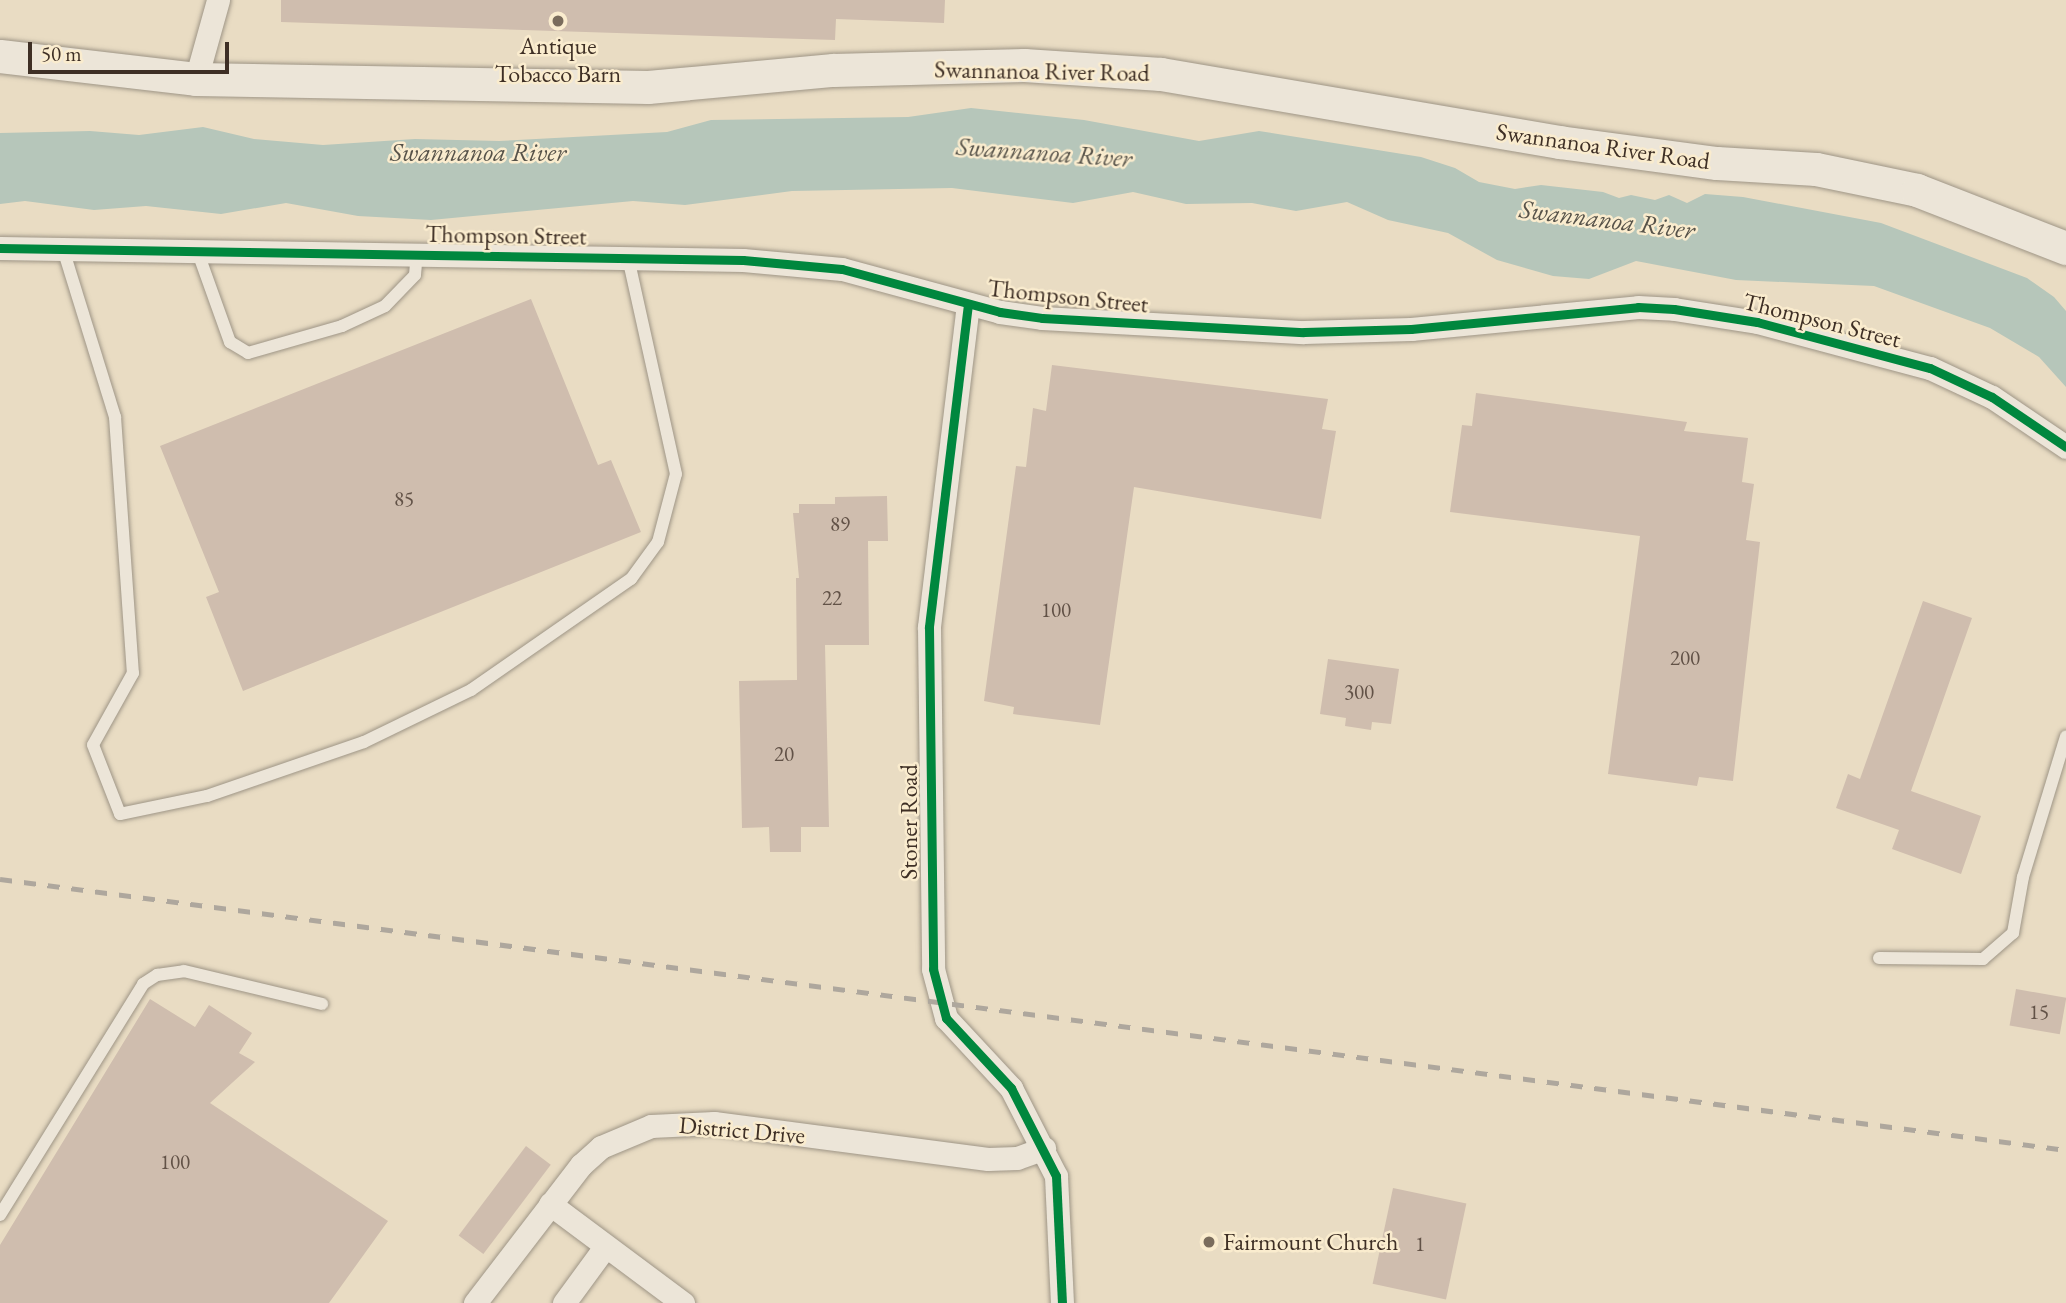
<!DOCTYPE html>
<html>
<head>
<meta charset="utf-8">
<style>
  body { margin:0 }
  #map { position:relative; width:2066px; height:1303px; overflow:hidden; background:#e9dcc3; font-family:"EB Garamond",serif }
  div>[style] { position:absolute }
  .water>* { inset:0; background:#b6c6ba }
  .building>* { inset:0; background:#cfbdae; transform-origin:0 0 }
  .roads { filter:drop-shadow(0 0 2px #9e9586) drop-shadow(0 0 2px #9e9586) }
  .lane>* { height:12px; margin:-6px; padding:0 6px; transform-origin:6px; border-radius:6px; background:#ece5d8 }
  .street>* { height:23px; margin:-11.5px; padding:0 11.5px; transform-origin:11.5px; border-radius:11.5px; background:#ece5d8 }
  .secondary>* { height:33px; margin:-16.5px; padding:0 16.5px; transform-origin:16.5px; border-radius:16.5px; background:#ece5d8 }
  .rail>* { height:5px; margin-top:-2.5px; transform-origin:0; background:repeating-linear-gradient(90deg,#aea79d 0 12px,transparent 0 24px) }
  .cycleway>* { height:9px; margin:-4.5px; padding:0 4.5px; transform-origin:4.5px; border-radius:4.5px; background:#00873e }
  .dots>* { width:19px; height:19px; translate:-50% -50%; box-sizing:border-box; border:4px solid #faecce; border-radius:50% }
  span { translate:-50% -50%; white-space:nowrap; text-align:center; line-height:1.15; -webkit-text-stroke:5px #faecce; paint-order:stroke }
  .number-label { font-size:21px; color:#625247 }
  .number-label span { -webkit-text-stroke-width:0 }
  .poi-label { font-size:24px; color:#3e2f25 }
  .left { translate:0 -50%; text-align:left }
  .street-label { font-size:24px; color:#3e2f25 }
  .water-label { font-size:26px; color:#565249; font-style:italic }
  .scale { position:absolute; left:28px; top:42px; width:201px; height:32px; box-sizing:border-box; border:4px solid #3e2f25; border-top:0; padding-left:9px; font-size:21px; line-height:24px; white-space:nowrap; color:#3e2f25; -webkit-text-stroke:5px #faecce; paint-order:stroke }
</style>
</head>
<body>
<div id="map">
  <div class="water">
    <div style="clip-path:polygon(971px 108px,1084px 120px,1199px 141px,1259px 131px,1421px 157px,1455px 168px,1479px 182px,1515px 189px,1541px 185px,1603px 192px,1619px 198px,1631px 195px,1655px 200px,1669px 195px,1687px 203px,1705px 194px,1743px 197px,1881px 223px,2027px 278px,2054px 297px,2066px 311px,2066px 387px,2039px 357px,1990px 328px,1874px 286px,1736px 280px,1636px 261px,1589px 279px,1553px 276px,1497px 260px,1448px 233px,1388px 220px,1347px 202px,1296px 211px,1252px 203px,1186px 204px,1133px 192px,1073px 203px,952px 188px,792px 191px,685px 205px,633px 201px,431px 220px,358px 216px,286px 203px,221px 214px,146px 206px,94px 210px,25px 201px,0 204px,0 133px,90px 131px,139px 135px,203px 127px,254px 139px,323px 145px,415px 139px,499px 141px,667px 132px,711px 120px,908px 117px)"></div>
  </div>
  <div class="building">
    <div style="clip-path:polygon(281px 0,945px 0,944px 23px,836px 19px,835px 40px,281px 22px)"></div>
    <div style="clip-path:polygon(531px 299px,598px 465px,611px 460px,641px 532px,243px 691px,206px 597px,219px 592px,160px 446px)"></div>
    <div style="clip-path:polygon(1052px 365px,1328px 399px,1322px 429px,1336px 431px,1321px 519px,1134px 487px,1100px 725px,1013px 714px,1014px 707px,984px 701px,1016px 466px,1026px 467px,1033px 408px,1046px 411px)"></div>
    <div style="clip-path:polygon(1476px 393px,1687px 422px,1684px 431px,1748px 438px,1742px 482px,1754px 484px,1746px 540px,1760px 542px,1733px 781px,1699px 777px,1697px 786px,1608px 774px,1640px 536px,1450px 512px,1462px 425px,1472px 426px)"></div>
    <div style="clip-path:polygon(887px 496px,888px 541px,868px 541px,869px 645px,825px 645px,829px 827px,801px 827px,801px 852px,770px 852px,769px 827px,742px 828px,739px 681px,797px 680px,796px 578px,799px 578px,793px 513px,799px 513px,799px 504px,835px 504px,835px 497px)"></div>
    <div style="clip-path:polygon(1923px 601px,1972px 618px,1911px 791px,1981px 816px,1961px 874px,1892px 849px,1899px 830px,1836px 808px,1848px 774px,1860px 779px)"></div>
    <div style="clip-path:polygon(1328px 659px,1399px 669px,1391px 724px,1372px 722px,1371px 730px,1345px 726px,1346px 718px,1320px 714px)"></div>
    <div style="left:2016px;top:989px;width:51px;height:37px;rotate:10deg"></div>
    <div style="clip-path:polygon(150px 999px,195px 1027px,209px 1005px,252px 1033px,239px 1053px,255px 1062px,210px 1103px,388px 1221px,329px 1303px,0 1303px,0 1245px)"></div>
    <div style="left:526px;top:1146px;width:31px;height:112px;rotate:37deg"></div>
    <div style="left:1393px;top:1188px;width:75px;height:98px;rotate:12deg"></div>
  </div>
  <div class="roads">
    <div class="lane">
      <div style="left:63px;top:249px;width:176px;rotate:72.8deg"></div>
      <div style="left:115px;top:417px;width:257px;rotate:86deg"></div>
      <div style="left:133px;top:673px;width:82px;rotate:119.1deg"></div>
      <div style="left:93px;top:745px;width:74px;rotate:68.6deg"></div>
      <div style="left:120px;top:814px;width:89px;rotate:-11.7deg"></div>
      <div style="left:207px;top:796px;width:166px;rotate:-19deg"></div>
      <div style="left:364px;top:742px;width:119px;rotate:-25.9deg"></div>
      <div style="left:471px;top:690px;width:195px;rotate:-34.8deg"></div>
      <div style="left:631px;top:579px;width:46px;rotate:-53.9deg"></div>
      <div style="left:658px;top:542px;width:70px;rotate:-75.2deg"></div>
      <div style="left:676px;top:474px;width:222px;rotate:-102.5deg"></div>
      <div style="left:197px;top:250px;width:98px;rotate:70.3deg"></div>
      <div style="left:230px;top:342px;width:21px;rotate:31deg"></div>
      <div style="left:248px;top:353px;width:98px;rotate:-16deg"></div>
      <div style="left:342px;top:326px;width:47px;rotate:-24.9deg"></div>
      <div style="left:385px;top:306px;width:43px;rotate:-45.9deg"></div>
      <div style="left:415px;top:275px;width:23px;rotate:-85deg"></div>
      <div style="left:1879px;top:958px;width:104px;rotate:0.6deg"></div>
      <div style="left:1983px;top:959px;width:40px;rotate:-41deg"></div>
      <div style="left:2013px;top:933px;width:57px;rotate:-79.9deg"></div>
      <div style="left:2023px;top:877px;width:147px;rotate:-73deg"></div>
      <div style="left:0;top:1215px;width:272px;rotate:-58.2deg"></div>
      <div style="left:143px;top:984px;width:17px;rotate:-33deg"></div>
      <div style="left:157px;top:975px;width:27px;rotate:-8deg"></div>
      <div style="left:184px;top:971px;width:142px;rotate:13.4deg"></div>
    </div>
    <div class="street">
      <div style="left:196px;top:79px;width:82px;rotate:-74.4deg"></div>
      <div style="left:0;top:248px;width:743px;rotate:0.93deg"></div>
      <div style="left:743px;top:260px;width:99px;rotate:5.2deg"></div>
      <div style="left:842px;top:269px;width:164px;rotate:15.2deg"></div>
      <div style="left:1000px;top:312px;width:42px;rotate:8.1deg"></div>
      <div style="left:1042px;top:318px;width:262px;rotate:3.1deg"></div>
      <div style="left:1304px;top:332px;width:107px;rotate:-1.6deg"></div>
      <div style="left:1411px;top:329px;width:228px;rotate:-5.5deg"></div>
      <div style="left:1638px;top:307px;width:36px;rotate:3deg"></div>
      <div style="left:1674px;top:309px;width:84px;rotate:8.9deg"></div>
      <div style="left:1757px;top:322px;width:179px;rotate:14.9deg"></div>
      <div style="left:1930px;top:368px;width:68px;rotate:25.1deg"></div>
      <div style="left:1992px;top:397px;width:89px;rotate:34deg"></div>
      <div style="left:968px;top:304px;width:325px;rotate:96.9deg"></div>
      <div style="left:929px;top:627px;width:342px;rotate:89.3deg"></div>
      <div style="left:933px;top:969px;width:51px;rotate:75.1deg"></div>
      <div style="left:946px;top:1018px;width:96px;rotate:47.1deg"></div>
      <div style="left:1011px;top:1088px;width:99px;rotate:62.9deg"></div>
      <div style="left:1056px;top:1176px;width:127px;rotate:87.3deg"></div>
      <div style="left:550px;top:1204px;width:166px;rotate:36.7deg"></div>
      <div style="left:475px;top:1303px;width:174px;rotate:-52.5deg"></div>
      <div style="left:581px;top:1165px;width:27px;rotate:-42deg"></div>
      <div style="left:601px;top:1147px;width:54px;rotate:-22.8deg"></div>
      <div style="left:651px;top:1126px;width:63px;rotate:-2.7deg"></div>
      <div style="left:714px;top:1123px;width:276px;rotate:7.5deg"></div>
      <div style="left:988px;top:1159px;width:29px;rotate:-2deg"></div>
      <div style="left:1017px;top:1158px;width:29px;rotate:-20deg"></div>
      <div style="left:564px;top:1303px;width:69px;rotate:-53.8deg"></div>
    </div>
    <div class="secondary">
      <div style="left:0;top:56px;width:197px;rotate:6.7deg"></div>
      <div style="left:196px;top:79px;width:452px;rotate:1deg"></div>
      <div style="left:648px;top:87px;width:186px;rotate:-5.3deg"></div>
      <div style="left:833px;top:70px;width:191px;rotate:-1.5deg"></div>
      <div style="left:1024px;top:65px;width:137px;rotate:3.8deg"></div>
      <div style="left:1161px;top:74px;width:404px;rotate:9.7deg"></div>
      <div style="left:1559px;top:142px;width:159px;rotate:7.6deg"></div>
      <div style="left:1717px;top:163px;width:99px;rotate:3.5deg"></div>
      <div style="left:1816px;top:169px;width:103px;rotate:11.7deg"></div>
      <div style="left:1917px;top:190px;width:160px;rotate:21.3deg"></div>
    </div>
  </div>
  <div class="rail">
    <div style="left:0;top:879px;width:2084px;rotate:7.47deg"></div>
  </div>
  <div class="cycleway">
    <div style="left:0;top:248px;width:743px;rotate:0.93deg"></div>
    <div style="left:743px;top:260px;width:99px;rotate:5.2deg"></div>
    <div style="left:842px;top:269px;width:164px;rotate:15.2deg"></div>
    <div style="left:1000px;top:312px;width:42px;rotate:8.1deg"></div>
    <div style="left:1042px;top:318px;width:262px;rotate:3.1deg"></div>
    <div style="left:1304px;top:332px;width:107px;rotate:-1.6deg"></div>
    <div style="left:1411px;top:329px;width:228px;rotate:-5.5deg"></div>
    <div style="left:1638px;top:307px;width:36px;rotate:3deg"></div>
    <div style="left:1674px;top:309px;width:84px;rotate:8.9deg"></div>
    <div style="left:1757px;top:322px;width:179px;rotate:14.9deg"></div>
    <div style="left:1930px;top:368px;width:68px;rotate:25.1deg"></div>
    <div style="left:1992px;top:397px;width:89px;rotate:34deg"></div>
    <div style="left:968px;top:304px;width:325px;rotate:96.9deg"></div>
    <div style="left:929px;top:627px;width:342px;rotate:89.3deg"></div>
    <div style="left:933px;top:969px;width:51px;rotate:75.1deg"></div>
    <div style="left:946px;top:1018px;width:96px;rotate:47.1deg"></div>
    <div style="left:1011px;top:1088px;width:99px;rotate:62.9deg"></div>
    <div style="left:1056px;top:1176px;width:127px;rotate:87.3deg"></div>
  </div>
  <div class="dots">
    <div style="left:558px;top:21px;background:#7a6c5c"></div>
    <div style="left:1209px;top:1242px;background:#7a6c5c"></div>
  </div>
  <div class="number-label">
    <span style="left:404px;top:499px">85</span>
    <span style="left:840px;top:524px">89</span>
    <span style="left:832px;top:598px">22</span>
    <span style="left:1056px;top:610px">100</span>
    <span style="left:1685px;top:658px">200</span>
    <span style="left:1359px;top:692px">300</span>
    <span style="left:784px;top:754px">20</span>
    <span style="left:2039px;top:1012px">15</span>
    <span style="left:175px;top:1162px">100</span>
    <span style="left:1420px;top:1244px">1</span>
  </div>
  <div class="poi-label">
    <span style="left:558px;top:60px">Antique<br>Tobacco Barn</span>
    <span class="left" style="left:1223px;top:1242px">Fairmount Church</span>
  </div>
  <div class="street-label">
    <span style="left:1042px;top:71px;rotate:1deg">Swannanoa River Road</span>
    <span style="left:1603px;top:146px;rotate:8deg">Swannanoa River Road</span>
    <span style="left:506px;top:235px;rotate:1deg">Thompson Street</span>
    <span style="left:1068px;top:296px;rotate:6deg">Thompson Street</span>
    <span style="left:1822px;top:320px;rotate:14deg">Thompson Street</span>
    <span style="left:909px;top:822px;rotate:-90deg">Stoner Road</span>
    <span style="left:742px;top:1130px;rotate:5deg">District Drive</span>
  </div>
  <div class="water-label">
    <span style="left:478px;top:153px">Swannanoa River</span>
    <span style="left:1044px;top:153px;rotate:4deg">Swannanoa River</span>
    <span style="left:1607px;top:220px;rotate:7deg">Swannanoa River</span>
  </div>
  <div class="scale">50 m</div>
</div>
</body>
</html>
